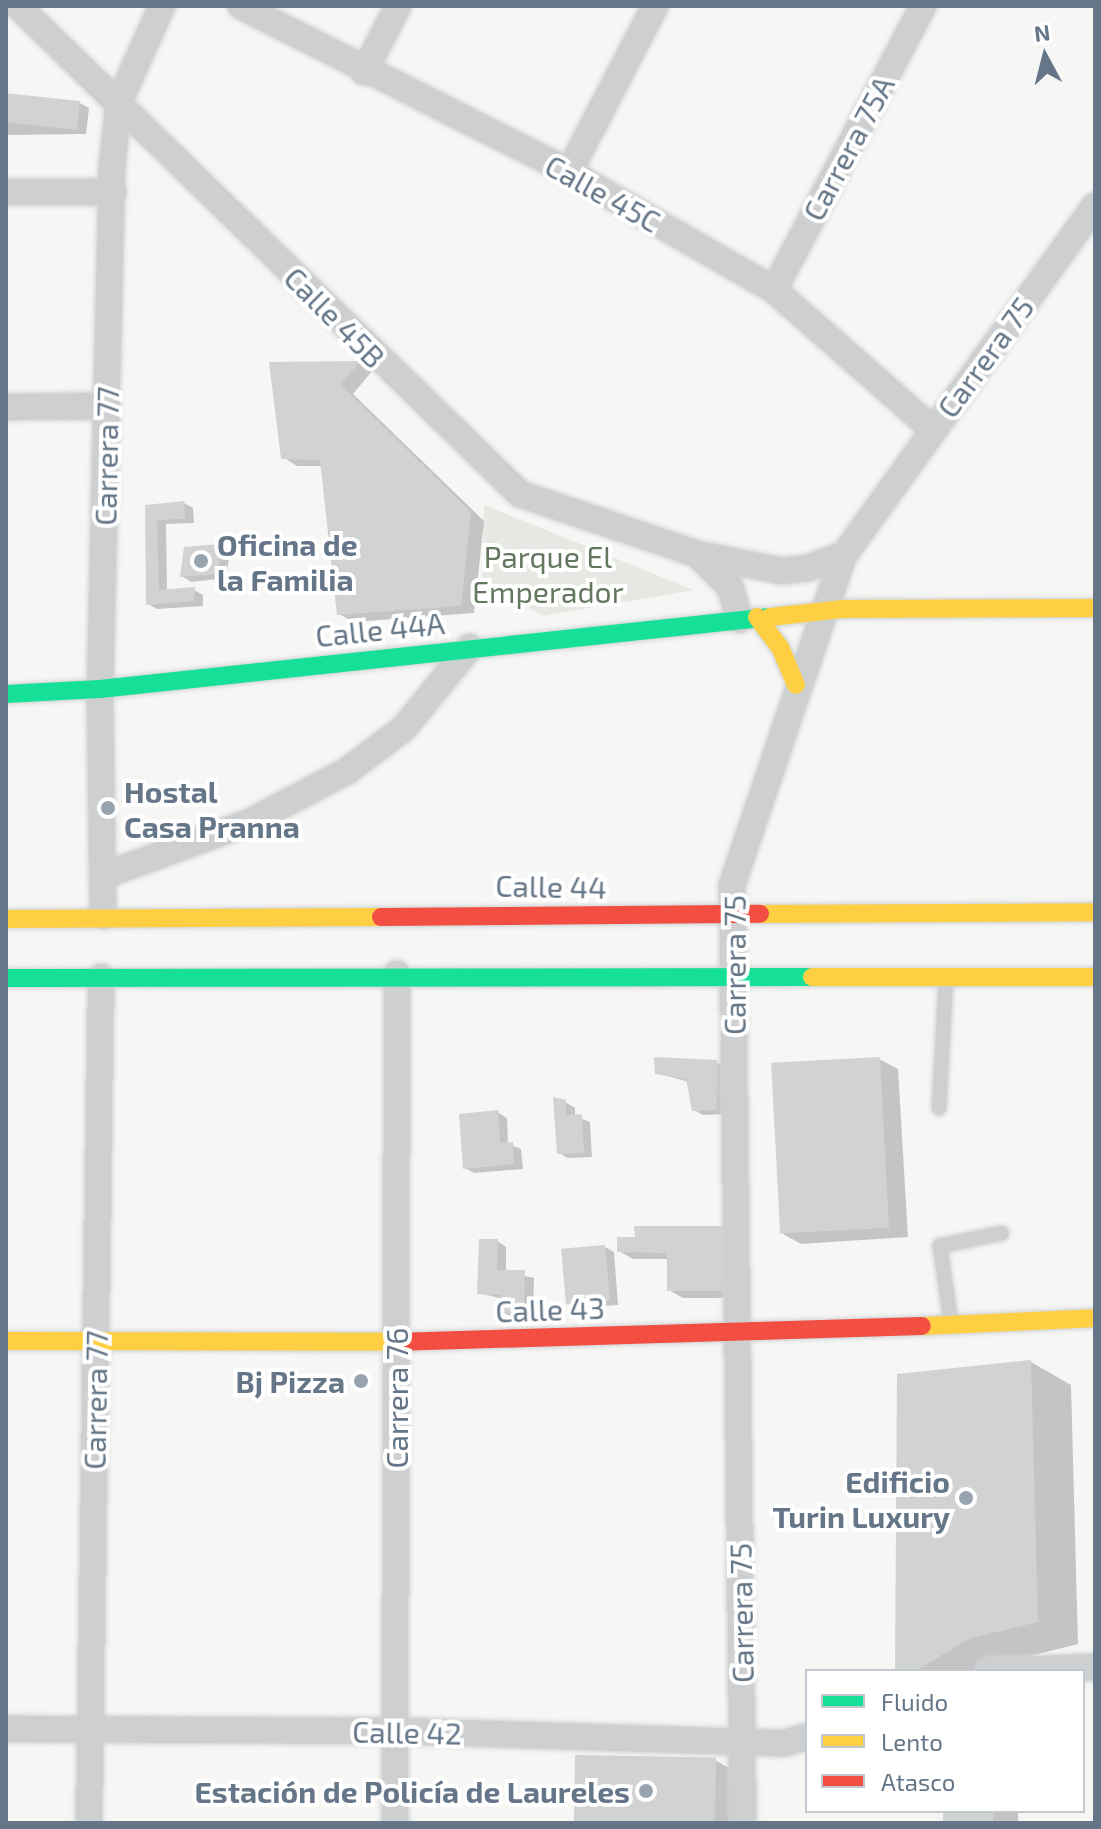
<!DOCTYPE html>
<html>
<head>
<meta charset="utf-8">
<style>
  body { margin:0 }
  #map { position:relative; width:1101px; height:1829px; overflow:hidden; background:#f6f6f5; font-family:"Exo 2",sans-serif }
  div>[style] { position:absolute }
  .green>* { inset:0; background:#e6e9e3 }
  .shadow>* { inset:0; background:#0003; transform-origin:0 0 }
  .building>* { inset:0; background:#d1d2d2; transform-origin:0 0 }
  .roads { filter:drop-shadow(0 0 2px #d1d3d4) drop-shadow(0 0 2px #d1d3d4) }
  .lane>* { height:14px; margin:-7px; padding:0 7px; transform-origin:7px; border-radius:7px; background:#cecfd0 }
  .street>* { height:26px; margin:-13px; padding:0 13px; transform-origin:13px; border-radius:13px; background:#cecfd0 }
  .fast>* { height:18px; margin:-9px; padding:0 9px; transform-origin:9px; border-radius:9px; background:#16e098 }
  .slow>* { height:18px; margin:-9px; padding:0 9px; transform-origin:9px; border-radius:9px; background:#ffcf43 }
  .jam>* { height:18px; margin:-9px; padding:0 9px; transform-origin:9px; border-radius:9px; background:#f24e42 }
  .dots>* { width:22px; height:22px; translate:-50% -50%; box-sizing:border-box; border:4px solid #fff; border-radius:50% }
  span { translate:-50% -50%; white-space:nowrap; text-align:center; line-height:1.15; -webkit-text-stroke:8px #fff; paint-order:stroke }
  .street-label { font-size:30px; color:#647687 }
  .poi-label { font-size:30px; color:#647687; font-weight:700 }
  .left { translate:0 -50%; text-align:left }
  .right { translate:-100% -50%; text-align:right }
  .park-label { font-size:30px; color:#647860 }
  .frame { position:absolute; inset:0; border:8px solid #647687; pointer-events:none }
  .legend { position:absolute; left:805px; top:1669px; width:280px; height:144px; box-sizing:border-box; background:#fff; border:2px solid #c1c8cf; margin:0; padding:10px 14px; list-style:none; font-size:24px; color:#647687 }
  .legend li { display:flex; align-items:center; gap:16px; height:40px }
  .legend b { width:40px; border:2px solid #c1c8cf }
  .north { position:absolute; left:1005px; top:16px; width:80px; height:80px; -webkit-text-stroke:6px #fff; paint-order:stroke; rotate:353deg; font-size:22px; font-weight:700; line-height:32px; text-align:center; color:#647687 }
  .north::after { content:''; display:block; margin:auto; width:28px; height:36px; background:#647687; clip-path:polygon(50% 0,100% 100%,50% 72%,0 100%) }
</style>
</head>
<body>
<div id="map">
  <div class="green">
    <div style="clip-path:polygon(484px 505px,694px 590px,543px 616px,482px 579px)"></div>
  </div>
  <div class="shadow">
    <div style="clip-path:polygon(80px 103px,89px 108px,86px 134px,6px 135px,6px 106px)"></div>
    <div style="clip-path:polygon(360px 363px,373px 370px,353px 394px,484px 521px,474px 613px,353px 622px,339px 614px,323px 466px,297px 466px,283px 457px,271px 364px)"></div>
    <div style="clip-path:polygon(184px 503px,193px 508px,194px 523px,166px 524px,167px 591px,194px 590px,203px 595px,203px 606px,157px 609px,148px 604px,147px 507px)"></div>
    <div style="clip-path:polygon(221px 546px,230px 551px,226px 578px,191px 582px,182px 576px,186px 549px)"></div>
    <div style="clip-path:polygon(879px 1059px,898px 1069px,908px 1237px,801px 1244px,783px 1234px)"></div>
    <div style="clip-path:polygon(716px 1062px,726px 1067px,725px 1114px,703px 1115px,694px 1110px,689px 1082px,657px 1073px)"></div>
    <div style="clip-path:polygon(565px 1102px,575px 1108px,575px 1116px,590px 1122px,592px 1157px,568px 1158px,559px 1153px)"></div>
    <div style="clip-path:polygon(497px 1112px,507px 1118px,508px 1144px,521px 1149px,523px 1169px,474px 1173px,465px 1168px)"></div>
    <div style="clip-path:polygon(723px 1228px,737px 1298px,683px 1298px,669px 1290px,669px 1259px,633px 1259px,619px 1251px)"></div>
    <div style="clip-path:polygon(497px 1241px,506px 1247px,506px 1272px,534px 1278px,533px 1318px,512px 1317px,503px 1312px,503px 1299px,479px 1293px)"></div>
    <div style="clip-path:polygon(605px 1247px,614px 1252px,618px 1305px,577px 1308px,568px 1303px)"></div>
    <div style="clip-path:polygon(1031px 1362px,1071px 1385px,1078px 1644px,1010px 1661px,993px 1671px,897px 1671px)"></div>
    <div style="clip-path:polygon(715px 1760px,734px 1771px,734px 1823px,577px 1823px)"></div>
    <div style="left:945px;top:1811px;width:73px;height:13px"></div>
  </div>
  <div class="building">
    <div style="left:80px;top:101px;width:29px;height:74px;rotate:96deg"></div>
    <div style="clip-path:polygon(361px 361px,340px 384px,471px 512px,461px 606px,337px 615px,320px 460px,281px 459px,269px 362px)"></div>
    <div style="clip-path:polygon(184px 501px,185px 519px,157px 520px,159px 590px,195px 587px,194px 601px,146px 605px,145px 505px)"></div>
    <div style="clip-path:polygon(221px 544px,218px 574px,180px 577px,184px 547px)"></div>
    <div style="clip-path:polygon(654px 1057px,717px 1060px,717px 1110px,692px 1111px,686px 1079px,655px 1074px)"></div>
    <div style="left:880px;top:1057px;width:171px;height:109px;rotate:87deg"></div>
    <div style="clip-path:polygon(553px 1097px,566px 1100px,566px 1115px,582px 1114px,584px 1153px,557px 1154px)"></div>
    <div style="clip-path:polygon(498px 1110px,500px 1143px,513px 1142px,514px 1164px,463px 1169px,459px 1114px)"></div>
    <div style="clip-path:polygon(634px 1226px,724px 1226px,723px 1291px,667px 1291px,667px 1253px,617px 1252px,617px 1237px,635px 1237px)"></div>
    <div style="clip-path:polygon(479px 1239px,498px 1239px,497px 1270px,525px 1270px,524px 1314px,501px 1313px,501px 1295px,477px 1294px)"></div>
    <div style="left:605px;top:1245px;width:56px;height:44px;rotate:85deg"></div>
    <div style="clip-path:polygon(1031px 1360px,1038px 1622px,968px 1639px,916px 1671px,895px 1671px,897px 1374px)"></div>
    <div style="left:575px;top:1755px;width:141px;height:68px;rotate:1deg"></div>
    <div style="left:943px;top:1811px;width:50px;height:11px"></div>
  </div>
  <div class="roads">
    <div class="lane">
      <div style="left:939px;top:1108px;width:129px;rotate:-86.9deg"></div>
      <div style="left:951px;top:1323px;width:78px;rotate:-98.1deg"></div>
      <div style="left:940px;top:1246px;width:63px;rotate:-11.8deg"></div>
    </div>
    <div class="street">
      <div style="left:18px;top:6px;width:700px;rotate:44.19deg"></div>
      <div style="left:520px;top:494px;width:187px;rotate:18.7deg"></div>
      <div style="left:697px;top:554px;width:86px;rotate:11.4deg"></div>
      <div style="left:781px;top:571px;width:27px;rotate:-6deg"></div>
      <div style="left:808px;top:568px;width:38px;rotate:-20deg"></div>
      <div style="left:241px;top:6px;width:368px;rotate:26.8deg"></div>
      <div style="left:569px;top:172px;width:237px;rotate:29.9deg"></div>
      <div style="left:774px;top:290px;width:210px;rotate:41.3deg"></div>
      <div style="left:364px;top:72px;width:74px;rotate:-62.7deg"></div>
      <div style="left:569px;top:172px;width:187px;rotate:-62.6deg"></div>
      <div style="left:6px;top:192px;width:107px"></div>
      <div style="left:774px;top:290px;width:321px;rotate:-62.3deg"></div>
      <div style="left:6px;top:407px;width:101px;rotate:-0.6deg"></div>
      <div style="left:697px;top:554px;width:47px;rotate:45deg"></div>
      <div style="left:730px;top:587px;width:34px;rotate:73deg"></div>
      <div style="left:105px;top:875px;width:154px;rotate:-20.1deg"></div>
      <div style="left:250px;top:822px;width:110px;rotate:-27.7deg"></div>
      <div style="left:347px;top:771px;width:71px;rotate:-37deg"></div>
      <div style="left:404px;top:728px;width:104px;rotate:-50.8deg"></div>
      <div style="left:103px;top:916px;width:227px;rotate:-90.8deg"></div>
      <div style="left:100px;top:689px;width:524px;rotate:-88.69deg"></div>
      <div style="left:112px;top:165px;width:63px;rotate:-83.7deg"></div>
      <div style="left:119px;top:102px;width:105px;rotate:-65.9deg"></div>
      <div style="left:989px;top:1671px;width:106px;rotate:-2.2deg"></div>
      <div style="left:6px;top:1729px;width:391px;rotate:0.3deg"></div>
      <div style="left:397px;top:1731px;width:387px;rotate:1.8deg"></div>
      <div style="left:784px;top:1743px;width:24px;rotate:-15deg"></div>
      <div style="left:89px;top:1823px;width:846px;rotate:-89.19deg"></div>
      <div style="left:395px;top:1823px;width:849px;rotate:-89.87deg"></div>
      <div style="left:743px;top:1823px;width:938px;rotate:-90.67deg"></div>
      <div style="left:732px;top:885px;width:348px;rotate:-71.3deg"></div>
      <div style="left:844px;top:555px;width:430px;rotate:-54.3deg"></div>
    </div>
    <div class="fast">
      <div style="left:6px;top:694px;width:94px;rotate:-3deg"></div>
      <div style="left:100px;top:689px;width:674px;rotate:-6.13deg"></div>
      <div style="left:6px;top:978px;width:806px;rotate:-0.07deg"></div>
    </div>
    <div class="slow">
      <div style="left:757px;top:617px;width:38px;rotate:53deg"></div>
      <div style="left:780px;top:647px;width:41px;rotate:67.2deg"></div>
      <div style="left:770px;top:617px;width:72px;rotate:-6.3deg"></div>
      <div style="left:842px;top:609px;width:253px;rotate:-0.2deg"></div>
      <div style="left:760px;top:914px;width:335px;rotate:-0.3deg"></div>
      <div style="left:6px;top:919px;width:375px;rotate:-0.3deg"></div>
      <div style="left:812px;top:977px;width:283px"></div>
      <div style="left:922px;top:1326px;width:173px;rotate:-2.6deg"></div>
      <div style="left:6px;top:1341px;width:389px;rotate:0.1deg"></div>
    </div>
    <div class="jam">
      <div style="left:381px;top:917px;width:379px;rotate:-0.5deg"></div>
      <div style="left:395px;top:1342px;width:527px;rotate:-1.74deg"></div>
    </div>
  </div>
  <div class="dots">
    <div style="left:201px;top:561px;background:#97a3ae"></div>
    <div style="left:108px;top:808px;background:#97a3ae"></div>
    <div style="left:361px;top:1381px;background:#97a3ae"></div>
    <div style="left:966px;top:1498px;background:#97a3ae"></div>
    <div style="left:646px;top:1791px;background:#97a3ae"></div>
  </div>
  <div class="street-label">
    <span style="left:848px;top:148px;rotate:-62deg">Carrera 75A</span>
    <span style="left:603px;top:193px;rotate:29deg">Calle 45C</span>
    <span style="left:335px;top:317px;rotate:45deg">Calle 45B</span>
    <span style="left:985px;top:357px;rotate:-54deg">Carrera 75</span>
    <span style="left:106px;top:456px;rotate:-89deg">Carrera 77</span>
    <span style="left:380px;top:629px;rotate:-6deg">Calle 44A</span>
    <span style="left:551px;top:886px;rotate:1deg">Calle 44</span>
    <span style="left:734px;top:965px;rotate:-90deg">Carrera 75</span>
    <span style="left:550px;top:1309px;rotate:-2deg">Calle 43</span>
    <span style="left:396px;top:1398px;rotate:-90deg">Carrera 76</span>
    <span style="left:95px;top:1400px;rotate:-89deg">Carrera 77</span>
    <span style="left:741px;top:1613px;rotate:-91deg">Carrera 75</span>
    <span style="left:407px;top:1732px;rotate:1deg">Calle 42</span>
  </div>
  <div class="poi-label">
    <span class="left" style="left:217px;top:561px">Oficina de<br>la Familia</span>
    <span class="left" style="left:124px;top:808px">Hostal<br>Casa Pranna</span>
    <span class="right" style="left:345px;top:1381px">Bj Pizza</span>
    <span class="right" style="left:950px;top:1498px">Edificio<br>Turin Luxury</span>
    <span class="right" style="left:630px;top:1791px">Estación de Policía de Laureles</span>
  </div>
  <div class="park-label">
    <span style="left:548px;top:573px">Parque El<br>Emperador</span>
  </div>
  <div class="frame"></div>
  <ul class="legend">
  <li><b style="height:10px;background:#16e098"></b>Fluido</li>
  <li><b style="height:10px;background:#ffcf43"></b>Lento</li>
  <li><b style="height:10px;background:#f24e42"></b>Atasco</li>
  </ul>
  <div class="north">N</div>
</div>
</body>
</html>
